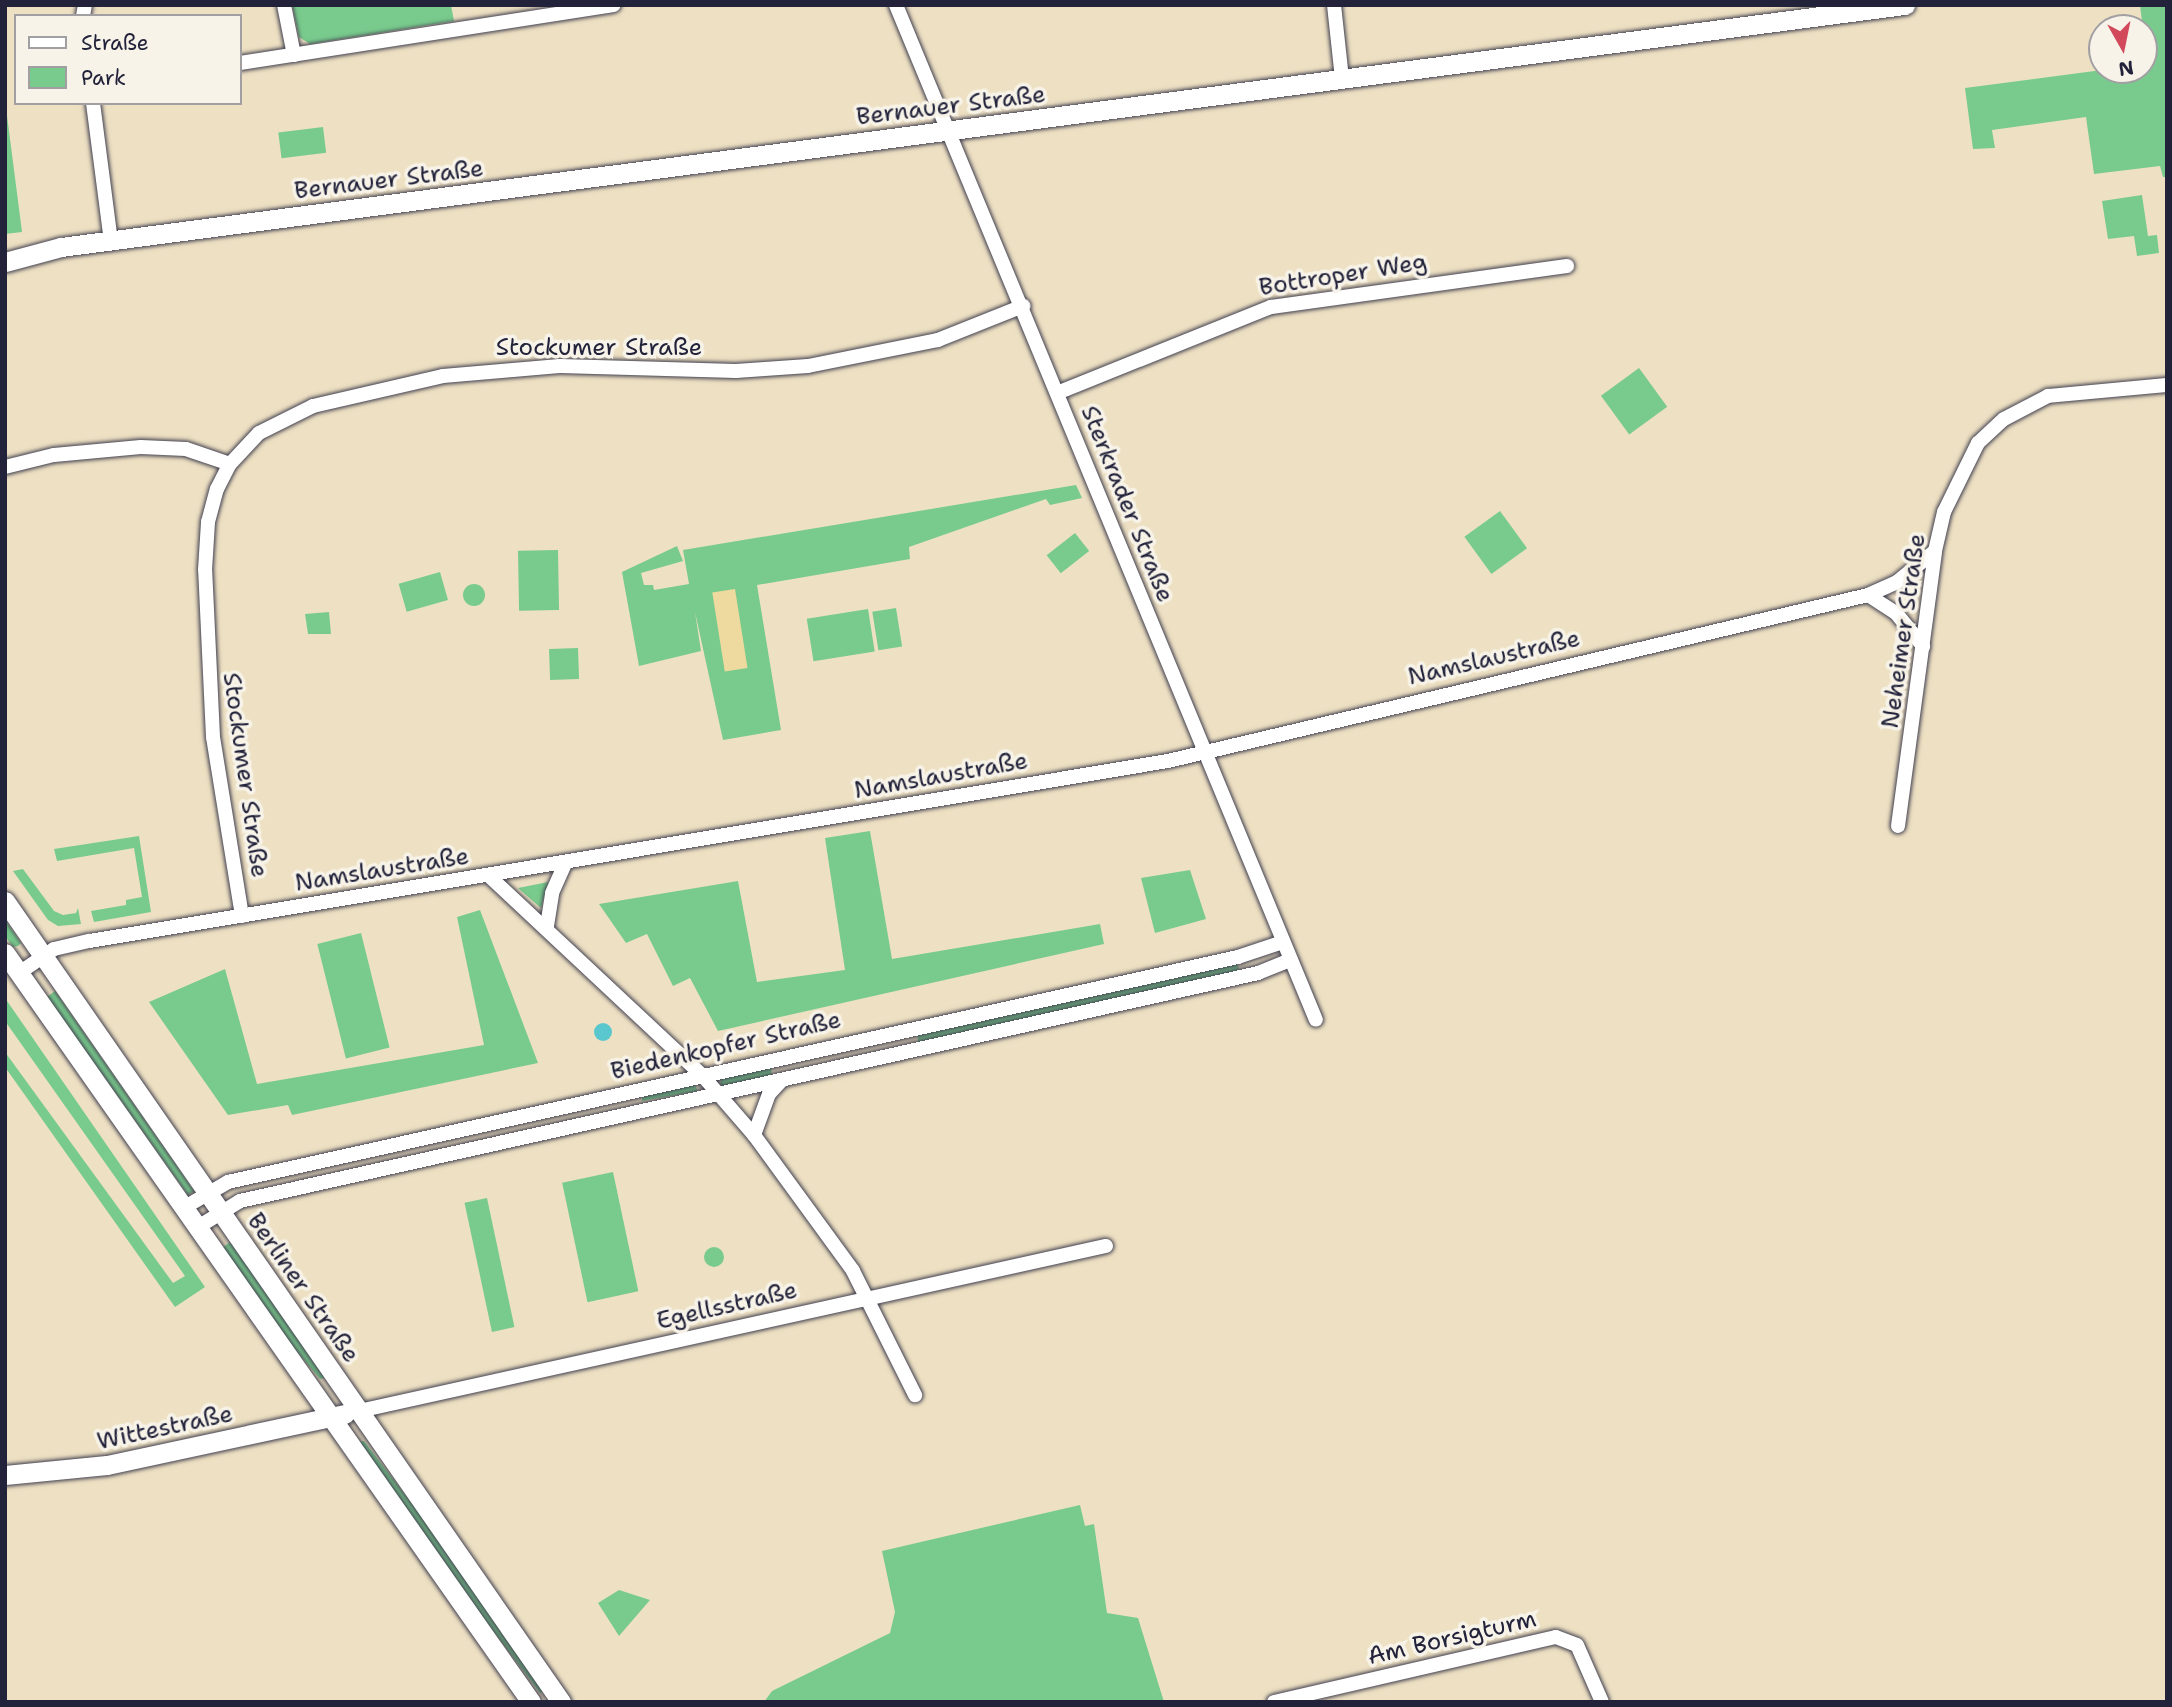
<!DOCTYPE html>
<html>
<head>
<meta charset="utf-8">
<style>
  body { margin:0 }
  #map { position:relative; width:2172px; height:1707px; overflow:hidden; background:#eee1c3; font-family:"Shantell Sans",sans-serif }
  div>[style] { position:absolute }
  .green>* { inset:0; background:#79cb8d; transform-origin:0 0 }
  .round { border-radius:50% }
  .sand>* { inset:0; background:#eeda9e; transform-origin:0 0 }
  .water>* { inset:0; background:#5ac7cf }
  .roads { filter:drop-shadow(0 0 2px #413f4f) drop-shadow(0 0 2px #413f4f) }
  .street>* { height:14px; margin:-7px; padding:0 7px; transform-origin:7px; border-radius:7px; background:#fff }
  .secondary>* { height:19px; margin:-9.5px; padding:0 9.5px; transform-origin:9.5px; border-radius:9.5px; background:#fff }
  span { translate:-50% -50%; white-space:nowrap; text-align:center; line-height:1.15; -webkit-text-stroke:7px #f7f3e8; paint-order:stroke }
  .street-label { font-size:24px; color:#22223b }
  .frame { position:absolute; inset:0; border:7px solid #22223b; pointer-events:none }
  .legend { position:absolute; left:14px; top:14px; width:228px; height:91px; box-sizing:border-box; background:#f7f3e8; border:2px solid #a29fa3; margin:0; padding:9px 12px; list-style:none; font-size:21px; color:#22223b }
  .legend li { display:flex; align-items:center; gap:14px; height:35px }
  .legend b { width:35px; border:2px solid #a29fa3 }
  .north { position:absolute; left:2088px; top:14px; width:70px; height:70px; box-sizing:border-box; background:#f7f3e8; border:2px solid #a29fa3; border-radius:50%; rotate:171deg; font-size:19px; font-weight:700; line-height:28px; text-align:center; color:#22223b }
  .north::after { content:''; display:block; margin:auto; width:24px; height:32px; background:#d1495b; clip-path:polygon(50% 0,100% 100%,50% 72%,0 100%) }
</style>
</head>
<body>
<div id="map">
  <div class="green">
    <div style="clip-path:polygon(292px 5px,451px 5px,454px 21px,310px 44px,299px 37px)"></div>
    <div style="clip-path:polygon(2140px 5px,2167px 5px,2167px 177px,2163px 177px,2160px 166px,2094px 174px,2086px 117px,1992px 130px,1995px 148px,1973px 149px,1965px 88px,2102px 70px,2144px 70px,2147px 63px)"></div>
    <div style="clip-path:polygon(5px 100px,22px 232px,5px 234px)"></div>
    <div style="left:323px;top:127px;width:26px;height:45px;rotate:83deg"></div>
    <div style="clip-path:polygon(2142px 195px,2148px 236px,2157px 235px,2159px 253px,2137px 256px,2134px 236px,2108px 239px,2102px 201px)"></div>
    <div style="left:1639px;top:368px;width:48px;height:47px;rotate:54deg"></div>
    <div style="clip-path:polygon(1076px 485px,1082px 498px,1050px 505px,1046px 499px,909px 547px,910px 559px,757px 585px,781px 730px,723px 740px,695px 612px,701px 651px,639px 666px,622px 572px,677px 546px,683px 561px,641px 573px,644px 585px,653px 585px,654px 590px,689px 584px,683px 550px)"></div>
    <div style="left:1500px;top:511px;width:46px;height:44px;rotate:54deg"></div>
    <div style="left:1075px;top:533px;width:23px;height:36px;rotate:52deg"></div>
    <div style="left:558px;top:550px;width:60px;height:40px;rotate:89deg"></div>
    <div style="left:440px;top:572px;width:29px;height:43px;rotate:74deg"></div>
    <div class="round" style="left:463px;top:584px;width:22px;height:22px"></div>
    <div style="left:896px;top:608px;width:39px;height:24px;rotate:81deg"></div>
    <div style="left:868px;top:609px;width:43px;height:62px;rotate:81deg"></div>
    <div style="clip-path:polygon(329px 612px,331px 634px,308px 634px,305px 614px)"></div>
    <div style="left:578px;top:648px;width:31px;height:29px;rotate:88deg"></div>
    <div style="clip-path:polygon(870px 831px,892px 959px,1100px 924px,1104px 944px,718px 1031px,690px 978px,673px 986px,647px 934px,626px 943px,599px 904px,738px 881px,757px 982px,845px 970px,825px 838px)"></div>
    <div style="clip-path:polygon(139px 836px,151px 912px,94px 922px,91px 911px,126px 905px,126px 900px,142px 897px,134px 848px,57px 861px,54px 849px)"></div>
    <div style="clip-path:polygon(23px 869px,54px 911px,63px 915px,76px 913px,78px 908px,81px 924px,58px 926px,48px 920px,13px 871px)"></div>
    <div style="clip-path:polygon(1190px 870px,1206px 919px,1155px 933px,1141px 878px)"></div>
    <div style="clip-path:polygon(548px 882px,541px 908px,518px 888px)"></div>
    <div style="clip-path:polygon(480px 910px,538px 1063px,292px 1115px,288px 1105px,228px 1115px,149px 1002px,225px 969px,257px 1084px,484px 1045px,457px 917px)"></div>
    <div style="clip-path:polygon(5px 920px,21px 943px,18px 946px,13px 947px,5px 936px)"></div>
    <div style="left:361px;top:933px;width:118px;height:45px;rotate:76deg"></div>
    <div style="clip-path:polygon(1237px 963px,1240px 972px,919px 1045px,917px 1034px)"></div>
    <div style="clip-path:polygon(55px 991px,194px 1191px,188px 1195px,47px 997px)"></div>
    <div style="clip-path:polygon(5px 998px,205px 1287px,175px 1307px,5px 1067px,5px 1052px,173px 1283px,185px 1276px,5px 1021px)"></div>
    <div style="clip-path:polygon(771px 1067px,772px 1076px,726px 1088px,720px 1085px,722px 1077px)"></div>
    <div style="clip-path:polygon(694px 1084px,698px 1091px,642px 1101px,642px 1097px)"></div>
    <div style="left:613px;top:1172px;width:122px;height:52px;rotate:78deg"></div>
    <div style="left:487px;top:1198px;width:132px;height:23px;rotate:78deg"></div>
    <div style="clip-path:polygon(230px 1242px,325px 1378px,320px 1379px,288px 1341px,222px 1248px)"></div>
    <div class="round" style="left:704px;top:1247px;width:20px;height:20px"></div>
    <div style="clip-path:polygon(364px 1441px,426px 1522px,544px 1691px,540px 1693px,442px 1563px,358px 1442px)"></div>
    <div style="clip-path:polygon(1080px 1505px,1085px 1526px,1094px 1524px,1107px 1613px,1138px 1618px,1164px 1702px,764px 1702px,772px 1691px,890px 1633px,895px 1612px,882px 1551px)"></div>
    <div style="clip-path:polygon(619px 1590px,650px 1600px,619px 1636px,598px 1603px)"></div>
  </div>
  <div class="sand">
    <div style="left:735px;top:589px;width:80px;height:23px;rotate:81deg"></div>
  </div>
  <div class="water">
    <div class="round" style="left:594px;top:1023px;width:18px;height:18px"></div>
  </div>
  <div class="roads">
    <div class="street">
      <div style="left:284px;top:5px;width:51px;rotate:78.7deg"></div>
      <div style="left:896px;top:5px;width:1098px;rotate:67.52deg"></div>
      <div style="left:1334px;top:5px;width:74px;rotate:83.8deg"></div>
      <div style="left:83px;top:16px;width:11px;rotate:-80deg"></div>
      <div style="left:240px;top:63px;width:378px;rotate:-8.8deg"></div>
      <div style="left:93px;top:103px;width:139px;rotate:82.6deg"></div>
      <div style="left:1057px;top:393px;width:231px;rotate:-21.9deg"></div>
      <div style="left:1271px;top:307px;width:299px;rotate:-7.9deg"></div>
      <div style="left:5px;top:467px;width:50px;rotate:-13.8deg"></div>
      <div style="left:54px;top:455px;width:87px;rotate:-5.3deg"></div>
      <div style="left:141px;top:447px;width:45px;rotate:2.5deg"></div>
      <div style="left:186px;top:449px;width:46px;rotate:18.8deg"></div>
      <div style="left:1868px;top:595px;width:33px;rotate:33deg"></div>
      <div style="left:1896px;top:613px;width:43px;rotate:50.7deg"></div>
      <div style="left:1898px;top:826px;width:277px;rotate:-82.3deg"></div>
      <div style="left:1935px;top:551px;width:40px;rotate:-77deg"></div>
      <div style="left:1944px;top:512px;width:77px;rotate:-63.8deg"></div>
      <div style="left:1978px;top:443px;width:35px;rotate:-43deg"></div>
      <div style="left:2004px;top:419px;width:50px;rotate:-27.6deg"></div>
      <div style="left:2048px;top:396px;width:120px;rotate:-5.3deg"></div>
      <div style="left:488px;top:875px;width:293px;rotate:43.1deg"></div>
      <div style="left:702px;top:1075px;width:79px;rotate:49.1deg"></div>
      <div style="left:754px;top:1135px;width:168px;rotate:53.9deg"></div>
      <div style="left:853px;top:1271px;width:139px;rotate:63.4deg"></div>
      <div style="left:242px;top:916px;width:181px;rotate:-99.2deg"></div>
      <div style="left:213px;top:737px;width:167px;rotate:-92.7deg"></div>
      <div style="left:205px;top:570px;width:48px;rotate:-86.4deg"></div>
      <div style="left:208px;top:522px;width:34px;rotate:-75deg"></div>
      <div style="left:217px;top:489px;width:28px;rotate:-63deg"></div>
      <div style="left:230px;top:464px;width:42px;rotate:-46.9deg"></div>
      <div style="left:259px;top:433px;width:60px;rotate:-26.6deg"></div>
      <div style="left:313px;top:406px;width:133px;rotate:-13deg"></div>
      <div style="left:443px;top:376px;width:117px;rotate:-4.9deg"></div>
      <div style="left:560px;top:366px;width:176px;rotate:1.6deg"></div>
      <div style="left:736px;top:371px;width:72px;rotate:-4deg"></div>
      <div style="left:808px;top:366px;width:133px;rotate:-11.3deg"></div>
      <div style="left:938px;top:340px;width:92px;rotate:-21.8deg"></div>
      <div style="left:547px;top:926px;width:33px;rotate:-81deg"></div>
      <div style="left:552px;top:893px;width:34px;rotate:-66deg"></div>
      <div style="left:19px;top:973px;width:42px;rotate:-34.4deg"></div>
      <div style="left:54px;top:949px;width:37px;rotate:-13deg"></div>
      <div style="left:90px;top:941px;width:1093px;rotate:-9.48deg"></div>
      <div style="left:1168px;top:761px;width:719px;rotate:-13.34deg"></div>
      <div style="left:1868px;top:595px;width:32px;rotate:-24deg"></div>
      <div style="left:1897px;top:582px;width:49px;rotate:-39.2deg"></div>
      <div style="left:754px;top:1135px;width:44px;rotate:-69.9deg"></div>
      <div style="left:769px;top:1094px;width:18px;rotate:-47deg"></div>
      <div style="left:185px;top:1207px;width:50px;rotate:-30.2deg"></div>
      <div style="left:228px;top:1182px;width:1035px;rotate:-12.56deg"></div>
      <div style="left:1238px;top:957px;width:47px;rotate:-18.4deg"></div>
      <div style="left:198px;top:1227px;width:49px;rotate:-31.8deg"></div>
      <div style="left:240px;top:1201px;width:1043px;rotate:-12.62deg"></div>
      <div style="left:1258px;top:973px;width:35px;rotate:-22deg"></div>
      <div style="left:359px;top:1411px;width:765px;rotate:-12.46deg"></div>
      <div style="left:1274px;top:1702px;width:289px;rotate:-13deg"></div>
      <div style="left:1556px;top:1637px;width:22px;rotate:21deg"></div>
      <div style="left:1577px;top:1645px;width:62px;rotate:66.3deg"></div>
    </div>
    <div class="secondary">
      <div style="left:5px;top:262px;width:58px;rotate:-15deg"></div>
      <div style="left:61px;top:247px;width:1860px;rotate:-7.48deg"></div>
      <div style="left:5px;top:901px;width:975px;rotate:55.23deg"></div>
      <div style="left:5px;top:953px;width:915px;rotate:54.92deg"></div>
      <div style="left:5px;top:1475px;width:102px;rotate:-5.6deg"></div>
      <div style="left:107px;top:1465px;width:243px;rotate:-12.1deg"></div>
    </div>
  </div>
  <div class="street-label">
    <span style="left:951px;top:106px;rotate:-7deg">Bernauer Straße</span>
    <span style="left:389px;top:180px;rotate:-7deg">Bernauer Straße</span>
    <span style="left:1343px;top:275px;rotate:-9deg">Bottroper Weg</span>
    <span style="left:599px;top:348px">Stockumer Straße</span>
    <span style="left:1127px;top:504px;rotate:68deg">Sterkrader Straße</span>
    <span style="left:1904px;top:631px;rotate:-82deg">Neheimer Straße</span>
    <span style="left:1494px;top:658px;rotate:-13deg">Namslaustraße</span>
    <span style="left:245px;top:775px;rotate:82deg">Stockumer Straße</span>
    <span style="left:941px;top:776px;rotate:-10deg">Namslaustraße</span>
    <span style="left:382px;top:870px;rotate:-9deg">Namslaustraße</span>
    <span style="left:726px;top:1046px;rotate:-13deg">Biedenkopfer Straße</span>
    <span style="left:303px;top:1288px;rotate:55deg">Berliner Straße</span>
    <span style="left:727px;top:1306px;rotate:-13deg">Egellsstraße</span>
    <span style="left:165px;top:1428px;rotate:-12deg">Wittestraße</span>
    <span style="left:1452px;top:1638px;rotate:-13deg">Am Borsigturm</span>
  </div>
  <div class="frame"></div>
  <ul class="legend">
  <li><b style="height:9px;background:#fff"></b>Straße</li>
  <li><b style="height:19px;background:#79cb8d"></b>Park</li>
  </ul>
  <div class="north">N</div>
</div>
</body>
</html>
